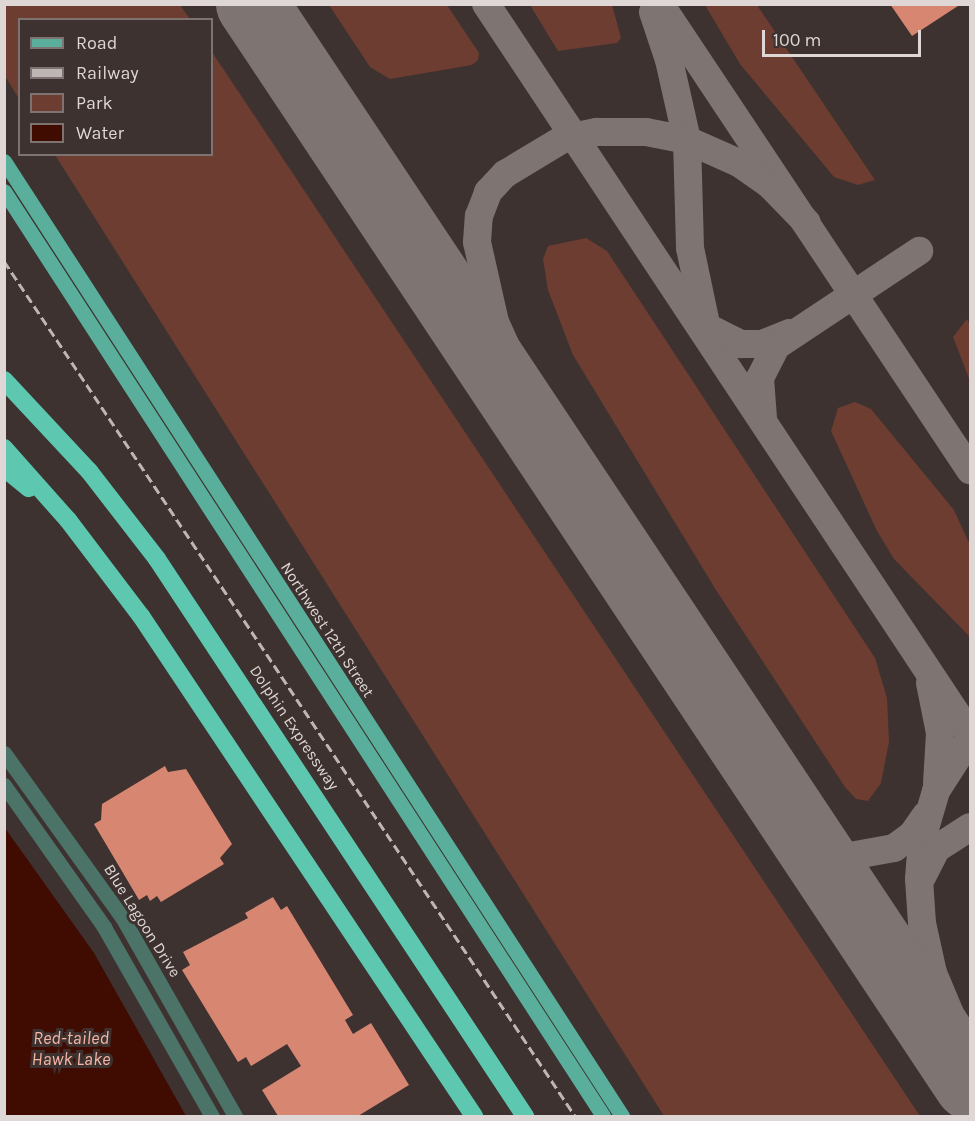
<!DOCTYPE html>
<html>
<head>
<meta charset="utf-8">
<style>
  body { margin:0 }
  #map { position:relative; width:975px; height:1121px; overflow:hidden; background:#3d322f; font-family:Karla,sans-serif }
  div>[style] { position:absolute }
  .green>* { inset:0; background:#6d3d31 }
  .water>* { inset:0; background:#400b01 }
  .taxiway>* { height:28px; margin:-14px; padding:0 14px; transform-origin:14px; border-radius:14px; background:#7e7472 }
  .runway>* { height:72px; margin:-36px; padding:0 36px; transform-origin:36px; border-radius:36px; background:#7e7472 }
  .building>* { inset:0; background:#d78672 }
  .minor>* { height:15px; margin:-7.5px; padding:0 7.5px; transform-origin:7.5px; border-radius:7.5px; background:#4b7368 }
  .major>* { height:15px; margin:-7.5px; padding:0 7.5px; transform-origin:7.5px; border-radius:7.5px; background:#59af9b }
  .highway>* { height:18px; margin:-9px; padding:0 9px; transform-origin:9px; border-radius:9px; background:#5dc7af }
  .rail>* { height:3px; margin-top:-1.5px; transform-origin:0; background:repeating-linear-gradient(90deg,#beb6b4 0 9px,transparent 0 13.5px) }
  span { translate:-50% -50%; white-space:nowrap; text-align:center; line-height:1.15; -webkit-text-stroke:6px #3d322f; paint-order:stroke }
  .street-label { font-size:16px; color:#ded7d5 }
  .water-label { font-size:18px; color:#f6b4a4; font-style:italic }
  .frame { position:absolute; inset:0; border:6px solid #ded7d5; pointer-events:none }
  .legend { position:absolute; left:18px; top:18px; width:195px; height:138px; box-sizing:border-box; background:#3d322f; border:2px solid #7d7471; margin:0; padding:8px 10px; list-style:none; font-size:18px; color:#ded7d5 }
  .legend li { display:flex; align-items:center; gap:12px; height:30px }
  .legend b { width:30px; border:2px solid #7d7471 }
  .scale { position:absolute; left:762px; top:30px; width:159px; height:27px; box-sizing:border-box; border:3px solid #ded7d5; border-top:0; padding-left:8px; font-size:18px; line-height:21px; white-space:nowrap; color:#ded7d5; -webkit-text-stroke:4px #3d322f; paint-order:stroke }
</style>
</head>
<body>
<div id="map">
  <div class="green">
    <div style="clip-path:polygon(5px 4px,180px 5px,190px 19px,20px 20px,19px 99px,5px 76px)"></div>
    <div style="clip-path:polygon(329px 5px,447px 5px,479px 53px,478px 60px,472px 65px,390px 79px,370px 67px)"></div>
    <div style="clip-path:polygon(530px 5px,612px 5px,621px 38px,617px 43px,558px 51px)"></div>
    <div style="clip-path:polygon(705px 5px,757px 5px,875px 180px,858px 185px,834px 177px,740px 64px)"></div>
    <div style="clip-path:polygon(212px 52px,920px 1116px,664px 1116px,55px 155px,212px 154px)"></div>
    <div style="clip-path:polygon(586px 238px,607px 251px,875px 658px,887px 698px,889px 742px,881px 783px,868px 801px,856px 799px,845px 787px,716px 590px,573px 355px,548px 290px,543px 259px,548px 246px)"></div>
    <div style="clip-path:polygon(967px 319px,970px 325px,970px 381px,953px 337px)"></div>
    <div style="clip-path:polygon(855px 402px,871px 409px,954px 510px,970px 545px,970px 637px,894px 559px,877px 531px,831px 431px,838px 408px)"></div>
  </div>
  <div class="water">
    <div style="clip-path:polygon(5px 828px,94px 953px,186px 1116px,5px 1116px)"></div>
  </div>
  <div class="taxiway">
    <div style="left:486px;top:4px;width:876px;rotate:56.46deg"></div>
    <div style="left:660px;top:4px;width:560px;rotate:56.37deg"></div>
    <div style="left:653px;top:12px;width:51px;rotate:71.6deg"></div>
    <div style="left:669px;top:60px;width:82px;rotate:77.3deg"></div>
    <div style="left:687px;top:140px;width:108px;rotate:88.4deg"></div>
    <div style="left:690px;top:248px;width:73px;rotate:78.1deg"></div>
    <div style="left:701px;top:324px;width:45px;rotate:26.6deg"></div>
    <div style="left:741px;top:344px;width:21px"></div>
    <div style="left:762px;top:344px;width:29px;rotate:-22deg"></div>
    <div style="left:763px;top:418px;width:40px;rotate:-94.3deg"></div>
    <div style="left:760px;top:378px;width:36px;rotate:-63deg"></div>
    <div style="left:776px;top:346px;width:172px;rotate:-33.6deg"></div>
    <div style="left:632px;top:576px;width:194px;rotate:-120.3deg"></div>
    <div style="left:534px;top:408px;width:94px;rotate:-114.4deg"></div>
    <div style="left:495px;top:322px;width:82px;rotate:-102.7deg"></div>
    <div style="left:477px;top:242px;width:26px;rotate:-86deg"></div>
    <div style="left:479px;top:216px;width:26px;rotate:-69deg"></div>
    <div style="left:488px;top:192px;width:25px;rotate:-47deg"></div>
    <div style="left:505px;top:174px;width:68px;rotate:-31.1deg"></div>
    <div style="left:563px;top:139px;width:35px;rotate:-12deg"></div>
    <div style="left:597px;top:132px;width:49px"></div>
    <div style="left:646px;top:132px;width:42px;rotate:11deg"></div>
    <div style="left:687px;top:140px;width:57px;rotate:23.9deg"></div>
    <div style="left:739px;top:163px;width:37px;rotate:35deg"></div>
    <div style="left:769px;top:184px;width:54px;rotate:45.7deg"></div>
    <div style="left:930px;top:683px;width:51px;rotate:78.7deg"></div>
    <div style="left:940px;top:733px;width:50px;rotate:93.4deg"></div>
    <div style="left:970px;top:738px;width:63px;rotate:122.7deg"></div>
    <div style="left:936px;top:791px;width:50px;rotate:106.3deg"></div>
    <div style="left:922px;top:839px;width:40px;rotate:94.3deg"></div>
    <div style="left:919px;top:879px;width:44px;rotate:86.1deg"></div>
    <div style="left:922px;top:923px;width:51px;rotate:77.6deg"></div>
    <div style="left:933px;top:973px;width:95px;rotate:67.2deg"></div>
    <div style="left:783px;top:803px;width:54px;rotate:48deg"></div>
    <div style="left:819px;top:843px;width:34px;rotate:23deg"></div>
    <div style="left:850px;top:856px;width:45px;rotate:-10.3deg"></div>
    <div style="left:894px;top:848px;width:22px;rotate:-36deg"></div>
    <div style="left:912px;top:835px;width:24px;rotate:-55deg"></div>
    <div style="left:922px;top:877px;width:31px;rotate:-63deg"></div>
    <div style="left:936px;top:849px;width:40px;rotate:-32.9deg"></div>
  </div>
  <div class="runway">
    <div style="left:252px;top:4px;width:1297px;rotate:56.38deg"></div>
  </div>
  <div class="building">
    <div style="clip-path:polygon(890px 4px,961px 4px,912px 36px)"></div>
    <div style="clip-path:polygon(165px 766px,168px 772px,186px 769px,232px 844px,220px 858px,224px 864px,161px 902px,157px 896px,150px 901px,147px 895px,139px 900px,94px 824px,101px 820px,102px 804px)"></div>
    <div style="clip-path:polygon(273px 897px,281px 910px,287px 906px,353px 1015px,345px 1020px,353px 1034px,371px 1023px,409px 1085px,358px 1116px,278px 1116px,262px 1090px,301px 1066px,287px 1044px,251px 1066px,246px 1057px,238px 1062px,182px 970px,190px 965px,183px 952px,248px 918px,245px 913px)"></div>
  </div>
  <div class="minor">
    <div style="left:4px;top:753px;width:202px;rotate:54.3deg"></div>
    <div style="left:122px;top:917px;width:229px;rotate:60.4deg"></div>
    <div style="left:4px;top:785px;width:174px;rotate:54.8deg"></div>
    <div style="left:104px;top:927px;width:218px;rotate:60.3deg"></div>
  </div>
  <div class="major">
    <div style="left:4px;top:161px;width:1138px;rotate:57.09deg"></div>
    <div style="left:4px;top:191px;width:1102px;rotate:57.07deg"></div>
  </div>
  <div class="highway">
    <div style="left:4px;top:380px;width:125px;rotate:47deg"></div>
    <div style="left:89px;top:471px;width:111px;rotate:52.3deg"></div>
    <div style="left:157px;top:559px;width:668px;rotate:56.55deg"></div>
    <div style="left:4px;top:448px;width:96px;rotate:48.4deg"></div>
    <div style="left:68px;top:520px;width:121px;rotate:52.8deg"></div>
    <div style="left:141px;top:616px;width:601px;rotate:56.34deg"></div>
    <div style="left:4px;top:468px;width:32px;rotate:39deg"></div>
  </div>
  <div class="rail">
    <div style="left:4px;top:261px;width:1028px;rotate:56.26deg"></div>
  </div>
  <div class="street-label">
    <span style="left:327px;top:630px;rotate:57deg">Northwest 12th Street</span>
    <span style="left:294px;top:728px;rotate:56deg">Dolphin Expressway</span>
    <span style="left:142px;top:921px;rotate:58deg">Blue Lagoon Drive</span>
  </div>
  <div class="water-label">
    <span style="left:71px;top:1049px">Red-tailed<br>Hawk Lake</span>
  </div>
  <div class="frame"></div>
  <ul class="legend">
  <li><b style="height:8px;background:#59af9b"></b>Road</li>
  <li><b style="height:8px;background:#beb6b4"></b>Railway</li>
  <li><b style="height:16px;background:#6d3d31"></b>Park</li>
  <li><b style="height:16px;background:#400b01"></b>Water</li>
  </ul>
  <div class="scale">100 m</div>
</div>
</body>
</html>
